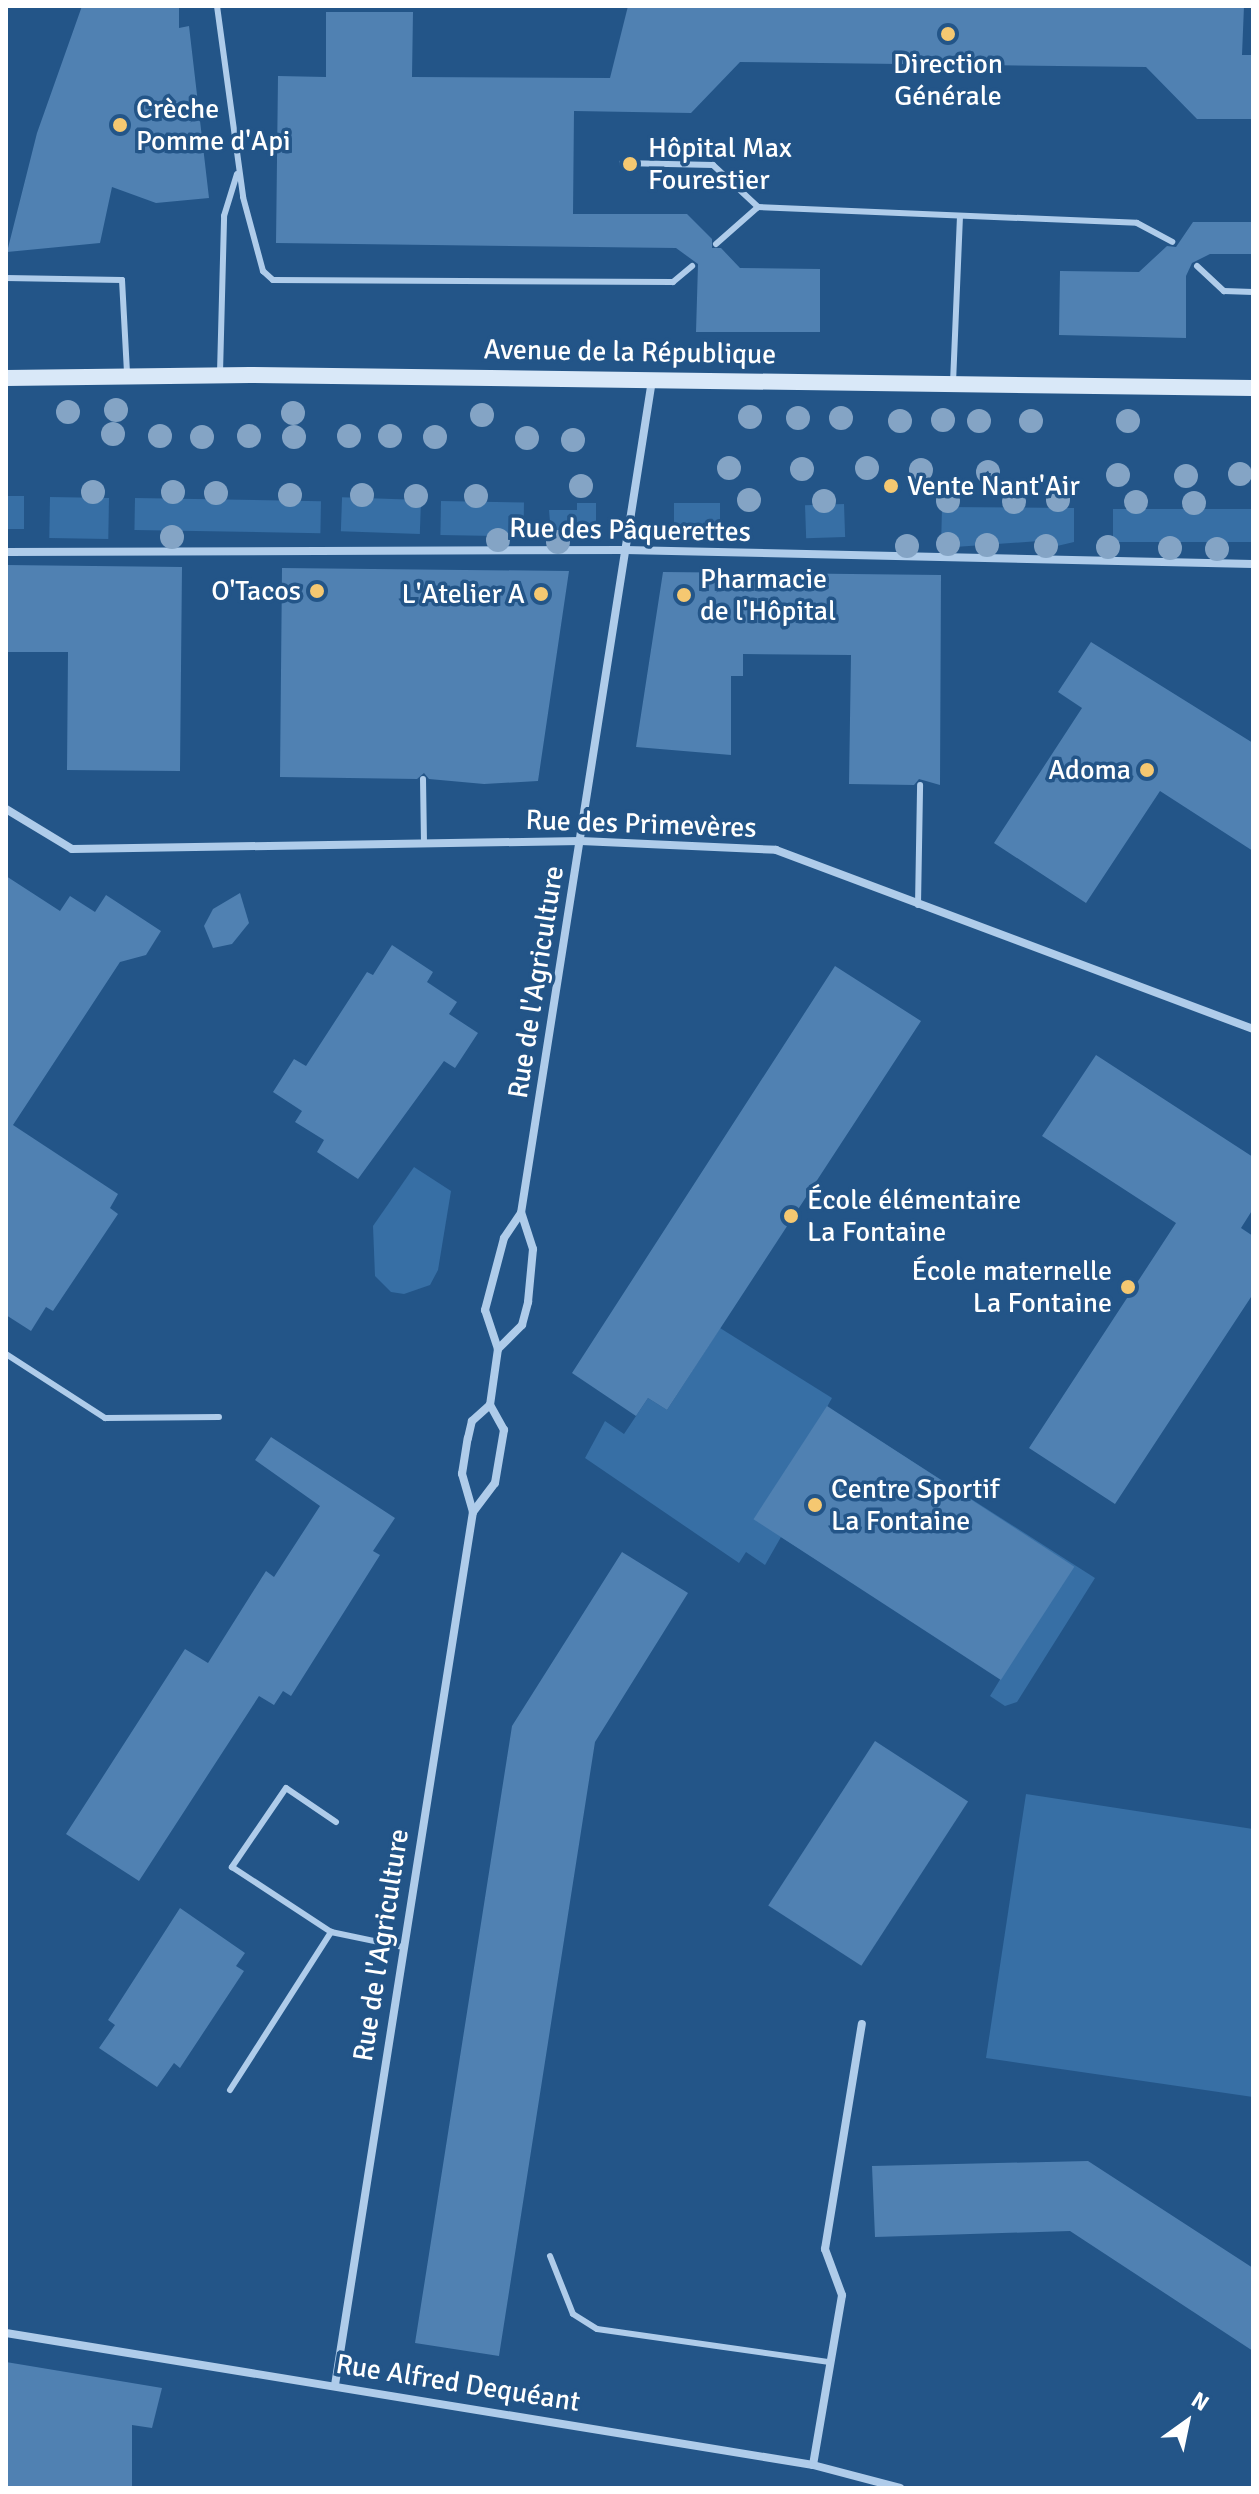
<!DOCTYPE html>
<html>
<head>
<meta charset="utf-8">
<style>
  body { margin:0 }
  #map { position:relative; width:1259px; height:2494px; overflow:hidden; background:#235588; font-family:Signika,sans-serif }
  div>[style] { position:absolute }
  .green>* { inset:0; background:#376fa5; transform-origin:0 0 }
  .building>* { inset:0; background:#5081b2; transform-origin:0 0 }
  .lane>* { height:6px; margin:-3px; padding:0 3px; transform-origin:3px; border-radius:3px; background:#afccea }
  .street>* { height:8px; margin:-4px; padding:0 4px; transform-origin:4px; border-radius:4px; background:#afccea }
  .secondary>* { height:16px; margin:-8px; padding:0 8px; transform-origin:8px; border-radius:8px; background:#d9e8f8 }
  .trees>* { width:24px; height:24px; margin:-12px; border-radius:50%; background:#84a4c5 }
  .dots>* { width:22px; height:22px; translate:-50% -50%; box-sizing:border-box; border:4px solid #235588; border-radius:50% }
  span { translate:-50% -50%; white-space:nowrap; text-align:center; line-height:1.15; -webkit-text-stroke:7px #235588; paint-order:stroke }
  .poi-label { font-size:28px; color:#fff }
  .left { translate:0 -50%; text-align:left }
  .right { translate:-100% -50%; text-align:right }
  .street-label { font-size:28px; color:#fff }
  .frame { position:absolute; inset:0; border:8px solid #fff; pointer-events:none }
  .north { position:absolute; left:1147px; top:2382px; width:80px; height:80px; -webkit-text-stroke:6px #235588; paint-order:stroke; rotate:33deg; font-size:22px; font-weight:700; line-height:32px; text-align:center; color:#fff }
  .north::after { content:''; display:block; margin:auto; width:28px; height:36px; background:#fff; clip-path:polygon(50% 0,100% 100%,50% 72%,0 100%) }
</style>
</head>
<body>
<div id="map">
  <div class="green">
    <div style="left:6px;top:496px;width:18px;height:33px"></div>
    <div style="left:50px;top:497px;width:59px;height:41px;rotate:1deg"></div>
    <div style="left:135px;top:498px;width:186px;height:32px;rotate:1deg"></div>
    <div style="left:421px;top:500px;width:34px;height:79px;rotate:92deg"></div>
    <div style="left:441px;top:501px;width:83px;height:34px;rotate:1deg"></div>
    <div style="clip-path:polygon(577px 503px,596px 503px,596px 535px,551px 534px,549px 510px,577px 510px)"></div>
    <div style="left:674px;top:503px;width:46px;height:34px"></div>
    <div style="left:844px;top:504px;width:33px;height:39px;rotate:88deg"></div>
    <div style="clip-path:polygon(942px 507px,1074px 508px,1074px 542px,1040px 550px,1039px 541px,941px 548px)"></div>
    <div style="left:1113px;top:509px;width:140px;height:33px"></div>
    <div style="clip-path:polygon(414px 1167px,451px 1191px,438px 1270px,430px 1285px,404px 1294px,391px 1292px,375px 1276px,373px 1226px)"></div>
    <div style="clip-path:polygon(720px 1328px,832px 1398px,827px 1407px,1095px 1578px,1017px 1702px,1005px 1706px,990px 1696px,1001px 1678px,781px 1537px,765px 1565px,746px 1552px,739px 1563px,585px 1458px,605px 1421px,624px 1434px,648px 1398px,667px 1410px)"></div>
    <div style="clip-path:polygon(1026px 1794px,1253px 1829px,1253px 2097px,986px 2058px)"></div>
  </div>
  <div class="building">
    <div style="clip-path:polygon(82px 6px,179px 6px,179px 28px,189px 26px,209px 198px,156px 203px,112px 187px,100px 243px,7px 252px,37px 133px)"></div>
    <div style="clip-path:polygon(628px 6px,1244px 6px,1242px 55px,1253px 55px,1253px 119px,1197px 119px,1146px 67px,740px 62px,691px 113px,574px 111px,573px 214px,687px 214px,712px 239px,712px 248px,721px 248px,740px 268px,820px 269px,820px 332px,696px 332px,698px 264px,676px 248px,276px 243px,278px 76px,326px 77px,326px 12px,413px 12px,412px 77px,610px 78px)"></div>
    <div style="clip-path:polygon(1193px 222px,1253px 222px,1253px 254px,1210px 254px,1192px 263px,1186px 276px,1186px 338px,1059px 335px,1060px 271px,1139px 272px,1167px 246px,1176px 247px)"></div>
    <div style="clip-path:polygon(6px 565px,182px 567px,180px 771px,67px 770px,68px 652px,6px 652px)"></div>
    <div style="clip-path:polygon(282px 568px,569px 571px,538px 781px,484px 784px,429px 779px,424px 773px,417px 779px,280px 777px)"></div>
    <div style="clip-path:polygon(663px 572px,941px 575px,940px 785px,919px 779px,914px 785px,849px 784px,851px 655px,743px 654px,743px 676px,731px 676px,731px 755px,636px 747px)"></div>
    <div style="clip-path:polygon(1091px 642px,1253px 743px,1253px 851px,1160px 791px,1086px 903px,994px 843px,1082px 708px,1058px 692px)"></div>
    <div style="clip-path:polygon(6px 876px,60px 911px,70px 896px,95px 912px,106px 895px,161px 931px,146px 955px,120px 962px,13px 1125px,118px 1194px,110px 1208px,118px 1214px,53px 1311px,46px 1307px,31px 1331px,6px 1315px)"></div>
    <div style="clip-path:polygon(240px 893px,249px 923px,232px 944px,213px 948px,204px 926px,213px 909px)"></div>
    <div style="clip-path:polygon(392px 945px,433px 972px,427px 982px,457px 1002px,449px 1014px,478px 1033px,455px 1068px,444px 1061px,358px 1179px,317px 1152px,324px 1140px,295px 1122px,302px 1111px,273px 1092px,294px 1059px,306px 1066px,367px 972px,373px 975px)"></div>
    <div style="clip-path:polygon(835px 966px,921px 1021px,667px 1410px,648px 1398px,636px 1416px,572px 1373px)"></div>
    <div style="clip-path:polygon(1096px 1055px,1253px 1157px,1253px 1209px,1241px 1228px,1253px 1236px,1253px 1294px,1115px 1504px,1029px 1448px,1176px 1223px,1042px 1136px)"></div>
    <div style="left:827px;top:1406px;width:295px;height:135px;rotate:33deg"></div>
    <div style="clip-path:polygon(271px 1437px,395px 1518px,373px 1551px,380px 1555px,291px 1696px,283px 1691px,274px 1705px,259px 1696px,139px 1881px,66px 1834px,185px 1649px,208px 1663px,266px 1571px,274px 1577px,320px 1506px,255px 1460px)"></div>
    <div style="clip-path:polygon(622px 1552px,688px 1593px,595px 1742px,499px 2356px,415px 2343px,512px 1726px)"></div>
    <div style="left:875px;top:1741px;width:111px;height:196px;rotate:33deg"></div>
    <div style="clip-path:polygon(180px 1908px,245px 1953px,236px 1966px,244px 1971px,180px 2068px,174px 2063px,157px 2087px,99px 2048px,115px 2025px,108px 2020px)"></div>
    <div style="clip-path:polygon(1088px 2161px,1253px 2268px,1253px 2351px,1070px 2231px,875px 2237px,872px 2166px)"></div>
    <div style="clip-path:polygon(6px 2362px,162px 2388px,152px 2428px,132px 2425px,132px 2488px,6px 2488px)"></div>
  </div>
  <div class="lane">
    <div style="left:217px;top:6px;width:193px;rotate:82.2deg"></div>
    <div style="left:243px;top:197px;width:77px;rotate:74.9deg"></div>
    <div style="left:263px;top:271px;width:13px;rotate:42deg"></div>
    <div style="left:273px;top:280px;width:400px;rotate:0.3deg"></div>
    <div style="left:673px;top:282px;width:25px;rotate:-40deg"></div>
    <div style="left:622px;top:163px;width:91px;rotate:1.3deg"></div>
    <div style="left:713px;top:165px;width:62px;rotate:43deg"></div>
    <div style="left:716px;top:244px;width:56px;rotate:-41.4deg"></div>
    <div style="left:758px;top:207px;width:379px;rotate:2.4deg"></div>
    <div style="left:1137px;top:223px;width:40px;rotate:28deg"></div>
    <div style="left:1197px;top:266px;width:37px;rotate:43deg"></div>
    <div style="left:1224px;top:291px;width:29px;rotate:2deg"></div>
    <div style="left:6px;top:278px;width:116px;rotate:1deg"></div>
    <div style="left:122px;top:280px;width:93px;rotate:86.9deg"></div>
    <div style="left:220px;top:373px;width:157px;rotate:-88.5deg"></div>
    <div style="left:224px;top:216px;width:44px;rotate:-72.8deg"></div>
    <div style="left:953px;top:383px;width:167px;rotate:-87.6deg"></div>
    <div style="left:423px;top:779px;width:65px;rotate:89.1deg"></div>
    <div style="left:918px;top:905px;width:120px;rotate:-89deg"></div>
    <div style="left:6px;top:1354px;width:118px;rotate:32.9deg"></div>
    <div style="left:105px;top:1418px;width:114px;rotate:-0.5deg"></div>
    <div style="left:336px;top:1822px;width:60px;rotate:-145.8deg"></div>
    <div style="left:286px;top:1788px;width:96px;rotate:124.4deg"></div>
    <div style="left:232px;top:1867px;width:118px;rotate:33.3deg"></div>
    <div style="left:331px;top:1932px;width:74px;rotate:11.8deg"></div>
    <div style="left:230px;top:2090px;width:188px;rotate:-57.4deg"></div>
    <div style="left:550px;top:2256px;width:62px;rotate:68.4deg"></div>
    <div style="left:573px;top:2314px;width:28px;rotate:32deg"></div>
    <div style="left:597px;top:2329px;width:235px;rotate:8.1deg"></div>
  </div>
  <div class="street">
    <div style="left:6px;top:552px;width:619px;rotate:-0.19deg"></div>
    <div style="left:625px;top:550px;width:628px;rotate:1.28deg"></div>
    <div style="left:6px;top:809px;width:77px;rotate:31.2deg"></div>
    <div style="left:72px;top:849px;width:509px;rotate:-0.9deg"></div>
    <div style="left:581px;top:841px;width:195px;rotate:2.6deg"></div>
    <div style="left:776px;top:850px;width:509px;rotate:20.57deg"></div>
    <div style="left:498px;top:1349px;width:34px;rotate:-45deg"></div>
    <div style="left:522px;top:1325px;width:24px;rotate:-75deg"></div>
    <div style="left:528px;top:1302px;width:53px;rotate:-84.6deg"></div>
    <div style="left:533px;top:1249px;width:38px;rotate:-108deg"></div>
    <div style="left:473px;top:1512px;width:36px;rotate:-53deg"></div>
    <div style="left:495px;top:1483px;width:54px;rotate:-80.4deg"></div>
    <div style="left:504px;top:1430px;width:29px;rotate:-119deg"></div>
    <div style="left:6px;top:2333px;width:818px;rotate:9.29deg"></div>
    <div style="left:813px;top:2465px;width:90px;rotate:14.8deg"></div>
    <div style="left:335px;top:2385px;width:884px;rotate:-81.02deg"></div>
    <div style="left:473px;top:1512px;width:40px;rotate:-106deg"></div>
    <div style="left:462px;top:1474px;width:36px;rotate:-81deg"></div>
    <div style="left:468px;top:1438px;width:17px;rotate:-77deg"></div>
    <div style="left:472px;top:1421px;width:24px;rotate:-42deg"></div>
    <div style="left:490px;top:1405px;width:57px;rotate:-81.9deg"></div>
    <div style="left:498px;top:1349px;width:41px;rotate:-108.4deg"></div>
    <div style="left:485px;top:1310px;width:74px;rotate:-75.2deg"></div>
    <div style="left:504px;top:1238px;width:30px;rotate:-56deg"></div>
    <div style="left:521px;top:1213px;width:843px;rotate:-81.06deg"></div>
    <div style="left:813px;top:2465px;width:172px;rotate:-80.3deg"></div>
    <div style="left:842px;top:2295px;width:49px;rotate:-110.3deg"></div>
    <div style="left:825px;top:2249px;width:228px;rotate:-80.7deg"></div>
  </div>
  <div class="secondary">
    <div style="left:6px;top:378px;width:244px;rotate:-0.7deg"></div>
    <div style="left:250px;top:375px;width:1003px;rotate:0.74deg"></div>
  </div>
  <div class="trees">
    <div style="left:116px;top:410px"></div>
    <div style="left:68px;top:412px"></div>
    <div style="left:293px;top:413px"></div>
    <div style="left:482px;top:415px"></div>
    <div style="left:750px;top:417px"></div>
    <div style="left:798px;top:418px"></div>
    <div style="left:841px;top:418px"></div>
    <div style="left:943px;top:420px"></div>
    <div style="left:900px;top:421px"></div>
    <div style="left:979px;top:421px"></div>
    <div style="left:1031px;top:421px"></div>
    <div style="left:1128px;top:421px"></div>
    <div style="left:113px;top:434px"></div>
    <div style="left:160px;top:436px"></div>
    <div style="left:249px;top:436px"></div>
    <div style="left:349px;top:436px"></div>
    <div style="left:390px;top:436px"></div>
    <div style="left:202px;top:437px"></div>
    <div style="left:294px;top:437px"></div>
    <div style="left:435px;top:437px"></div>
    <div style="left:527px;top:438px"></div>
    <div style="left:573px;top:440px"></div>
    <div style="left:729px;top:468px"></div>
    <div style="left:867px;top:468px"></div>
    <div style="left:802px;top:469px"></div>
    <div style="left:921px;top:470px"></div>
    <div style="left:988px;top:472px"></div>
    <div style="left:1240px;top:474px"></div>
    <div style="left:1118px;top:475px"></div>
    <div style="left:1186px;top:476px"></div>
    <div style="left:581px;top:486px"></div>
    <div style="left:93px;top:492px"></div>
    <div style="left:173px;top:492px"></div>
    <div style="left:216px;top:493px"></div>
    <div style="left:290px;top:495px"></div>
    <div style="left:362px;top:495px"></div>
    <div style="left:416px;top:496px"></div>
    <div style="left:476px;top:496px"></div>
    <div style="left:749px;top:500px"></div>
    <div style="left:1058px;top:500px"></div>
    <div style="left:824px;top:501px"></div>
    <div style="left:948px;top:501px"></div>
    <div style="left:1014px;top:502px"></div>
    <div style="left:1136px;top:502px"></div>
    <div style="left:1194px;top:503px"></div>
    <div style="left:172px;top:537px"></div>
    <div style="left:498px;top:540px"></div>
    <div style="left:558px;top:542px"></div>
    <div style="left:948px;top:544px"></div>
    <div style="left:987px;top:545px"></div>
    <div style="left:907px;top:546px"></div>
    <div style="left:1046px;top:546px"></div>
    <div style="left:1108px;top:547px"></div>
    <div style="left:1170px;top:548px"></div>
    <div style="left:1217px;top:549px"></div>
  </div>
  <div class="dots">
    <div style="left:948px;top:34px;background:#f5c871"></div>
    <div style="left:120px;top:125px;background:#f5c871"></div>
    <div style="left:630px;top:164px;background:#f5c871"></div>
    <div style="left:891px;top:486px;background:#f5c871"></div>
    <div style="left:317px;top:591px;background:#f5c871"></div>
    <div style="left:541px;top:594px;background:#f5c871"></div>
    <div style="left:684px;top:595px;background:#f5c871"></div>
    <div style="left:1147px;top:770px;background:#f5c871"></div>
    <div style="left:791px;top:1216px;background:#f5c871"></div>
    <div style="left:1128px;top:1287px;background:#f5c871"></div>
    <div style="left:815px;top:1505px;background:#f5c871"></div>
  </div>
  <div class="poi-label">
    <span style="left:948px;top:80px">Direction<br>Générale</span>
    <span class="left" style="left:136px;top:125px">Crèche<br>Pomme d'Api</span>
    <span class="left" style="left:648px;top:164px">Hôpital Max<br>Fourestier</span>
    <span class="left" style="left:907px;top:486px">Vente Nant'Air</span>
    <span class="left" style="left:700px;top:595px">Pharmacie<br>de l'Hôpital</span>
    <span class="right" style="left:301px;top:591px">O'Tacos</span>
    <span class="right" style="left:525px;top:594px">L'Atelier A</span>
    <span class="right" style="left:1131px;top:770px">Adoma</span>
    <span class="left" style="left:807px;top:1216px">École élémentaire<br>La Fontaine</span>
    <span class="right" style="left:1112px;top:1287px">École maternelle<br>La Fontaine</span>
    <span class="left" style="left:831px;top:1505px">Centre Sportif<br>La Fontaine</span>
  </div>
  <div class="street-label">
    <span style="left:630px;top:352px;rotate:1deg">Avenue de la République</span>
    <span style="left:630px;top:530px;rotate:1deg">Rue des Pâquerettes</span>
    <span style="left:641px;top:824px;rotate:2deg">Rue des Primevères</span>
    <span style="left:536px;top:982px;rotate:-81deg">Rue de l'Agriculture</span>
    <span style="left:381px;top:1945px;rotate:-81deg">Rue de l'Agriculture</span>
    <span style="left:458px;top:2383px;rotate:9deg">Rue Alfred Dequéant</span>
  </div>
  <div class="frame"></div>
  <div class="north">N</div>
</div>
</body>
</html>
